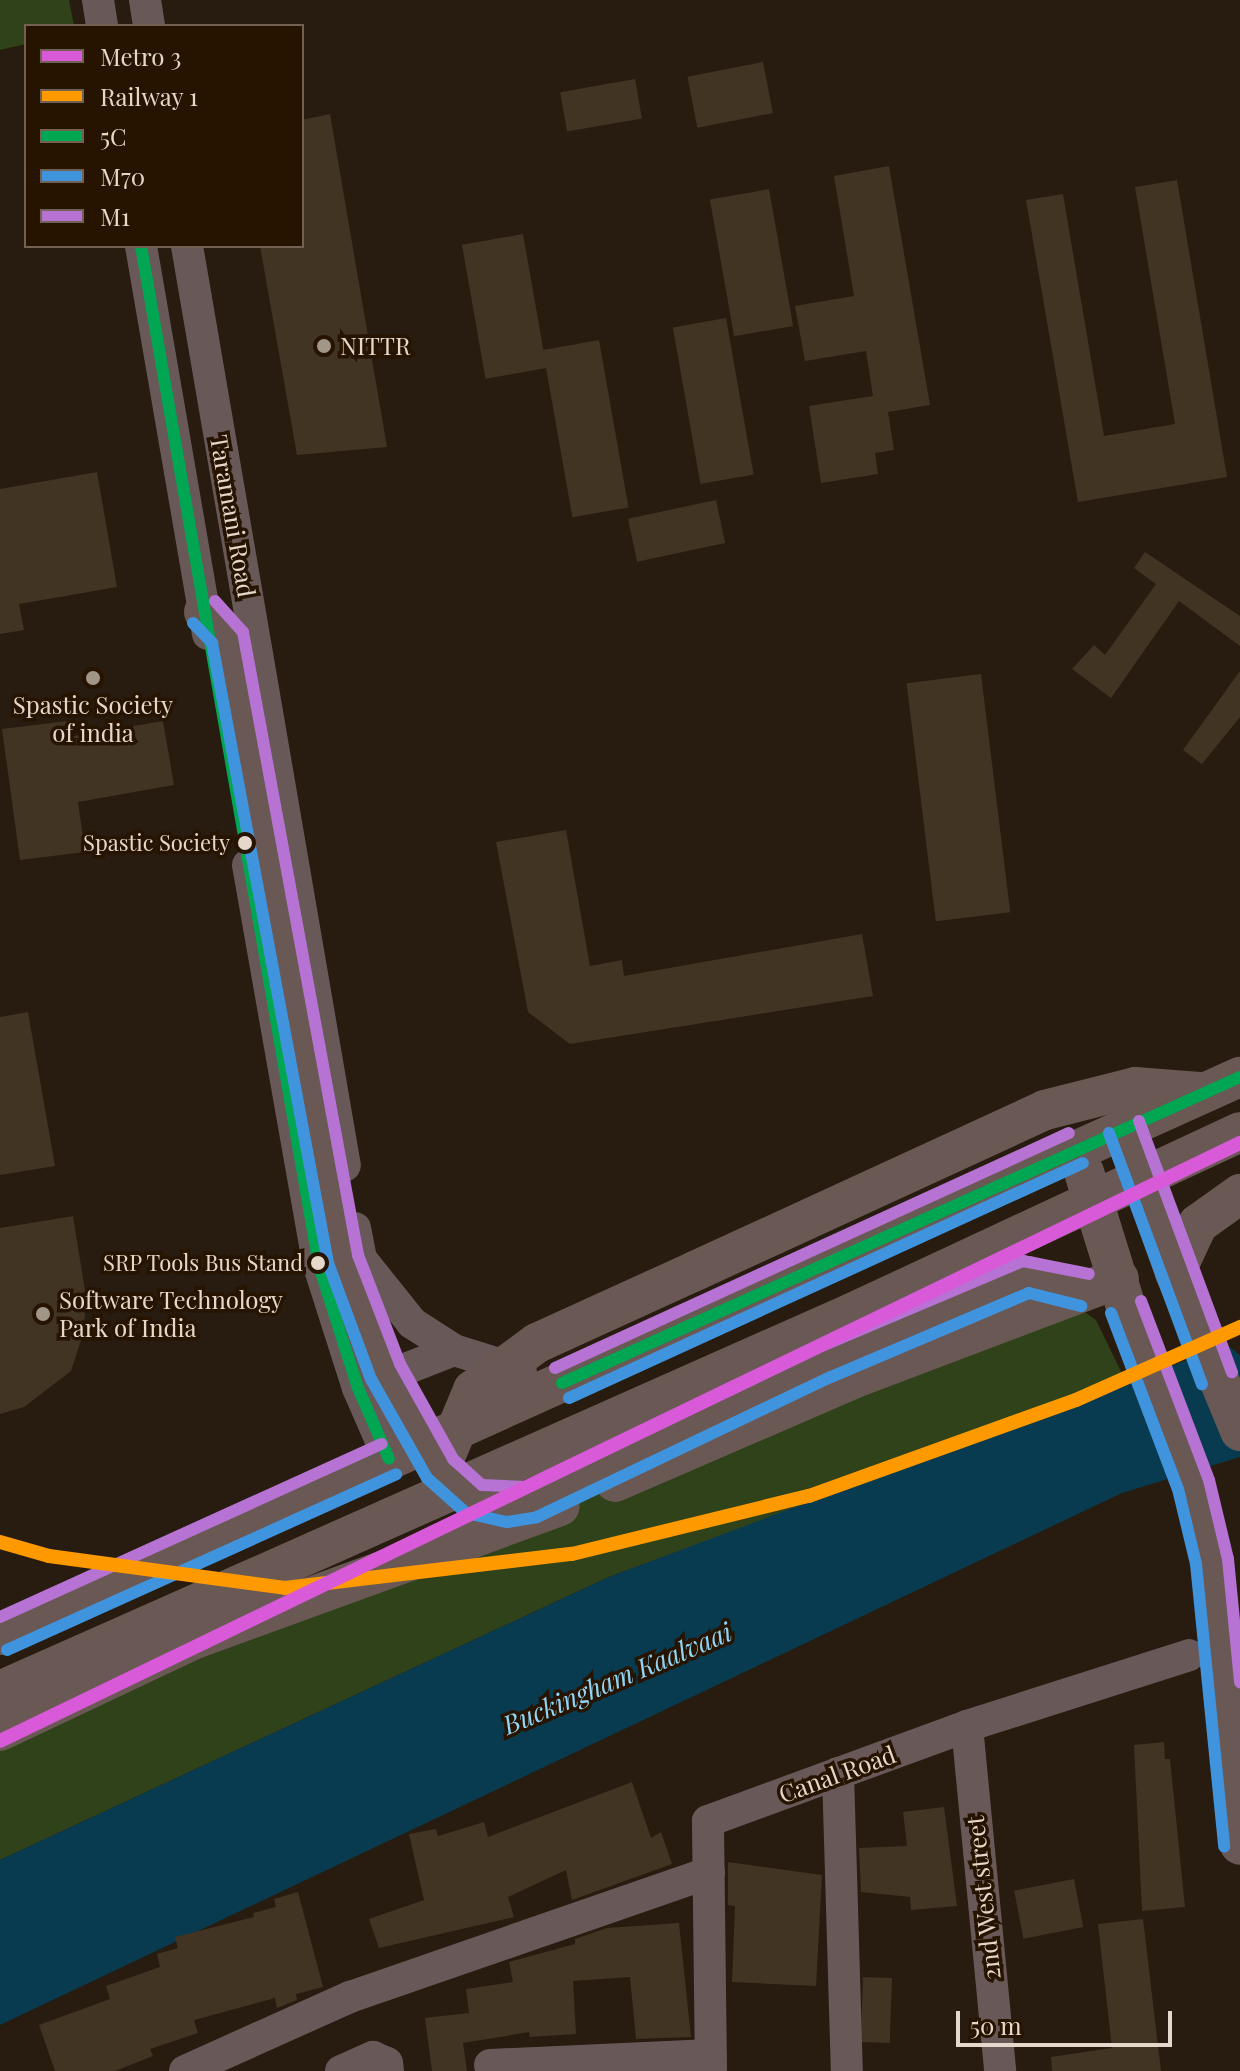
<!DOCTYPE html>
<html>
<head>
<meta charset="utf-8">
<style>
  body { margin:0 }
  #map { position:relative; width:1240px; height:2071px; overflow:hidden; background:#271c0f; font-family:"Playfair Display",serif }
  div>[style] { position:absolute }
  .green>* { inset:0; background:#2f4219 }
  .water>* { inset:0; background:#083b4f }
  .building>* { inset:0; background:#423422; transform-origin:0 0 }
  .minor>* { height:32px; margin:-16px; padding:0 16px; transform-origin:16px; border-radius:16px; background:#685858 }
  .major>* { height:40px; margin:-20px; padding:0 20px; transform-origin:20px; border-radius:20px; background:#6a5855 }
  .major-bridge>* { height:40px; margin:-20px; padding:0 20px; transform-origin:20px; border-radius:20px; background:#6a5855 }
  .bus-1>* { height:12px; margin:-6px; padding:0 6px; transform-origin:6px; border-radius:6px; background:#00a651 }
  .bus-2>* { height:12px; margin:-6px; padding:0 6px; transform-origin:6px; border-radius:6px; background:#4094de }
  .bus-3>* { height:12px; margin:-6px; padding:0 6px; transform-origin:6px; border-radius:6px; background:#b673d3 }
  .rail-1>* { height:14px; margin:-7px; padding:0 7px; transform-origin:7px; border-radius:7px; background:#f90 }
  .metro-1>* { height:14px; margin:-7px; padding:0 7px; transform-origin:7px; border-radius:7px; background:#d95ad9 }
  .dots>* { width:22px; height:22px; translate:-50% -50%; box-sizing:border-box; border:4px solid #271400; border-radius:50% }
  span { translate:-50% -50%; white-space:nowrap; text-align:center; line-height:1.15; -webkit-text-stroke:7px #271400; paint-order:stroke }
  .bus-label { font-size:22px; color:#e5d8ca }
  .right { translate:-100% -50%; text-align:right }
  .poi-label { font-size:24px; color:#e5d8ca }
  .left { translate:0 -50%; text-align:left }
  .street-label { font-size:24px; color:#e5d8ca }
  .water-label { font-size:26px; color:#90d5f7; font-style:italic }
  .legend { position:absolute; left:24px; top:24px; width:280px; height:224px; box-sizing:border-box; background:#271400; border:2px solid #736251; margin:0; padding:10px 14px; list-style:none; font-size:24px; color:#e5d8ca }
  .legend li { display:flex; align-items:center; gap:16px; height:40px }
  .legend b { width:40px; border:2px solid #736251 }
  .scale { position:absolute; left:956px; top:2011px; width:216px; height:36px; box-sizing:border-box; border:4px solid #e5d8ca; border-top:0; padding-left:10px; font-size:24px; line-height:28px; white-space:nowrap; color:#e5d8ca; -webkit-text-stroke:6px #271400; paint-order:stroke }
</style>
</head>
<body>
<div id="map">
  <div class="green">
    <div style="clip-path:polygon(0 0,69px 0,74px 26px,26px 26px,26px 44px,0 50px)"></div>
    <div style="clip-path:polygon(1076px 1306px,1096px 1320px,1128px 1386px,609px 1577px,0 1860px,0 1747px,278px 1619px,743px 1422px)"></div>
  </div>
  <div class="water">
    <div style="clip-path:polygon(1227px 1345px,1240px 1355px,1240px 1457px,1122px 1493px,0 2025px,0 1860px,609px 1577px)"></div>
  </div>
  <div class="building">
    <div style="left:763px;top:62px;width:52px;height:77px;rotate:79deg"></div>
    <div style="left:635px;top:79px;width:40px;height:76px;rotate:80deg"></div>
    <div style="clip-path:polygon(330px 114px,387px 447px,297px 455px,260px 246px,302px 246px,302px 120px)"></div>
    <div style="clip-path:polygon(889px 166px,930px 405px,888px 412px,894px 450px,875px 453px,878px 474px,821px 483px,809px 406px,873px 396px,866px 351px,805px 361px,795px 306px,854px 296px,834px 176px)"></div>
    <div style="clip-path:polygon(1177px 180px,1227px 477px,1078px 502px,1026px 200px,1063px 194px,1104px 436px,1175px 424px,1135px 187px)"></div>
    <div style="left:769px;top:189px;width:139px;height:60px;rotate:80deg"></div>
    <div style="left:523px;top:234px;width:136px;height:62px;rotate:80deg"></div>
    <div style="left:726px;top:318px;width:159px;height:54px;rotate:80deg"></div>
    <div style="left:599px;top:340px;width:170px;height:57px;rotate:80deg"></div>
    <div style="clip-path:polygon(97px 472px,117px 587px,19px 604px,24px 630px,0 634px,0 489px)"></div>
    <div style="left:716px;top:500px;width:44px;height:90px;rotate:78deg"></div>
    <div style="clip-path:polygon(1145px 552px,1240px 616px,1240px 646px,1179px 601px,1111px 698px,1072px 669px,1094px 645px,1105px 655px,1156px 584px,1134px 568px)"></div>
    <div style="clip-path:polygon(1240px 671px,1240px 717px,1202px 764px,1183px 750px)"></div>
    <div style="left:981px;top:674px;width:240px;height:75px;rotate:83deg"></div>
    <div style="clip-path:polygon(67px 721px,69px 737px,163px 721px,174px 785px,78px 802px,85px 852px,20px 860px,2px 729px)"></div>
    <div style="clip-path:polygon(566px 830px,590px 966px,622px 960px,624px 976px,862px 934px,873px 996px,570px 1044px,528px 1012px,496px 842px)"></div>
    <div style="clip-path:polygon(28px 1012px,55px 1166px,0 1175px,0 1017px)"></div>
    <div style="clip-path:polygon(73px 1216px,86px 1297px,84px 1331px,71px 1371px,24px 1407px,0 1414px,0 1228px)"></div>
    <div style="clip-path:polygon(1164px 1742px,1165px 1759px,1170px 1759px,1185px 1907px,1142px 1911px,1134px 1745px)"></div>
    <div style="clip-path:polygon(632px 1782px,651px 1838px,661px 1832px,672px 1864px,572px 1900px,566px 1870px,508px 1897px,514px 1917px,379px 1948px,369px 1919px,424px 1900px,409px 1834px,436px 1829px,438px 1836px,484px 1822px,488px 1837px)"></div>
    <div style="clip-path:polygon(944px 1807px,957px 1906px,911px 1910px,910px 1897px,861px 1892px,859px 1848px,907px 1846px,903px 1812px)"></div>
    <div style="clip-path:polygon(728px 1862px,822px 1875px,816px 1986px,732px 1982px,735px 1906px,728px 1905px)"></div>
    <div style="left:1074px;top:1879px;width:49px;height:61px;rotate:79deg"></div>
    <div style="clip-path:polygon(298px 1892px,323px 1987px,296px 1994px,297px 2000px,277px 2008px,275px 1998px,194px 2020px,198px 2033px,150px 2049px,153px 2056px,115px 2071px,55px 2071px,39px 2025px,110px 1999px,106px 1986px,160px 1967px,157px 1954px,178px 1948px,175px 1937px,254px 1917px,253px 1913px,276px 1907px,274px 1899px)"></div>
    <div style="clip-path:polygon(1143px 1919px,1161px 2071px,1052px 2071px,1051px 2057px,1112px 2048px,1098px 1924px)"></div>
    <div style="clip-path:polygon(679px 1923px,691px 2037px,636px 2039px,630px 1977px,573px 1981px,576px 2034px,530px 2037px,529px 2032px,463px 2043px,467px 2071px,432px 2071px,425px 2018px,469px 2013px,466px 1989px,513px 1982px,509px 1962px,575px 1944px,575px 1939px,607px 1928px)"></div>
    <div style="left:863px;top:1977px;width:29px;height:65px;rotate:2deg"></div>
  </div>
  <div class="minor">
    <div style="left:98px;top:0;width:26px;rotate:81deg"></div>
    <div style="left:145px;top:0;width:26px;rotate:81deg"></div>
    <div style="left:141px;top:246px;width:394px;rotate:80.2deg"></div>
    <div style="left:187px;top:246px;width:933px;rotate:80.26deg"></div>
    <div style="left:248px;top:865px;width:407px;rotate:80deg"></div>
    <div style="left:319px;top:1266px;width:128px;rotate:72.3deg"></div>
    <div style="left:358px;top:1388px;width:77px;rotate:66.4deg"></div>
    <div style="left:355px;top:1228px;width:32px;rotate:79deg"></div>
    <div style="left:361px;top:1259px;width:82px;rotate:51.4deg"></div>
    <div style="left:412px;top:1323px;width:50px;rotate:32.7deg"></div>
    <div style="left:454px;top:1350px;width:70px;rotate:17.4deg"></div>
    <div style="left:367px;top:1384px;width:93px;rotate:-21.3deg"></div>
    <div style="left:967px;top:1726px;width:347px;rotate:84.5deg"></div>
    <div style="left:838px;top:1773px;width:298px;rotate:88.3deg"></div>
    <div style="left:490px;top:2065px;width:221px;rotate:-2.6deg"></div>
    <div style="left:185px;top:2071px;width:181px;rotate:-24.2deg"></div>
    <div style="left:350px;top:1997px;width:380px;rotate:-19.1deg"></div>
    <div style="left:341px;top:2071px;width:35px;rotate:-24deg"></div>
    <div style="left:373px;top:2057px;width:15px;rotate:23deg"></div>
    <div style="left:387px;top:2063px;width:8px;rotate:83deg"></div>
    <div style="left:711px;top:2071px;width:250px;rotate:-90.7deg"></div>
    <div style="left:708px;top:1821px;width:276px;rotate:-20.1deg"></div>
    <div style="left:967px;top:1726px;width:233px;rotate:-17.7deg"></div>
  </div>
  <div class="major">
    <div style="left:204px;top:612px;width:33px;rotate:45deg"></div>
    <div style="left:227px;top:635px;width:331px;rotate:79.7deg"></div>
    <div style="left:1132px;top:1150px;width:130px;rotate:70.7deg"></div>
    <div style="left:1175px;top:1273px;width:171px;rotate:67.6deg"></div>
    <div style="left:1084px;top:1172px;width:141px;rotate:72.7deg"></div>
    <div style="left:1126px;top:1307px;width:189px;rotate:69.3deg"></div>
    <div style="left:1193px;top:1484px;width:79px;rotate:76.1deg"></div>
    <div style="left:1212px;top:1561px;width:285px;rotate:84.4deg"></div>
    <div style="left:695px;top:1271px;width:385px;rotate:-24.7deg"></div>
    <div style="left:1045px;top:1110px;width:93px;rotate:-14.3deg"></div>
    <div style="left:1135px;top:1087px;width:64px;rotate:4.5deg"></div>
    <div style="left:1175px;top:1273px;width:54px;rotate:-64.9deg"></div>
    <div style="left:1198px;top:1224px;width:52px;rotate:-35.5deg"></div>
    <div style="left:824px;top:1362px;width:221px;rotate:-22.9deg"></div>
    <div style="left:1028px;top:1276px;width:59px;rotate:13.8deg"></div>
    <div style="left:615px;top:1482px;width:262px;rotate:-23.4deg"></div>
    <div style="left:855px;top:1378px;width:282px;rotate:-20.7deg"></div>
    <div style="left:0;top:1635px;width:1360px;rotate:-24.23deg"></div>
    <div style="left:0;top:1691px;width:932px;rotate:-23.93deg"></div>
    <div style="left:852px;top:1313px;width:428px;rotate:-25deg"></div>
    <div style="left:0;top:1731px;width:216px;rotate:-25.3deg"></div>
    <div style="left:195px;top:1639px;width:388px;rotate:-20deg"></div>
  </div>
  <div class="major-bridge">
    <div style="left:286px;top:961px;width:303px;rotate:79.2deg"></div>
    <div style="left:343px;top:1259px;width:120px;rotate:69.4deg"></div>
    <div style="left:385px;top:1371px;width:112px;rotate:60.7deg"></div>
    <div style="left:440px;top:1469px;width:47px;rotate:41.5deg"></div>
    <div style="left:475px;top:1500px;width:34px;rotate:10deg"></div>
    <div style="left:508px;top:1506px;width:23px;rotate:-10deg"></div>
    <div style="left:531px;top:1502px;width:325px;rotate:-25.5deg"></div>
    <div style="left:440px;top:1469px;width:86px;rotate:-67.3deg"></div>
    <div style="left:473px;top:1390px;width:79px;rotate:-36.3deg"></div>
    <div style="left:537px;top:1343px;width:174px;rotate:-24.5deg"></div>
  </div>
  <div class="bus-1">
    <div style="left:141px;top:246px;width:1035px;rotate:80.1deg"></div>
    <div style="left:319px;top:1266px;width:128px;rotate:72.3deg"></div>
    <div style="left:358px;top:1388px;width:77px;rotate:66.4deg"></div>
    <div style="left:562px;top:1383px;width:744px;rotate:-24.29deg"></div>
  </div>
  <div class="bus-2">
    <div style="left:193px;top:623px;width:28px;rotate:46deg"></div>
    <div style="left:212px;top:643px;width:631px;rotate:79.4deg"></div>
    <div style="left:328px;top:1263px;width:124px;rotate:69.7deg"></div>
    <div style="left:371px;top:1379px;width:114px;rotate:60.5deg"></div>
    <div style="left:427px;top:1478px;width:52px;rotate:41.9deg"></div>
    <div style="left:466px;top:1513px;width:42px;rotate:12.4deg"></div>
    <div style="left:507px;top:1522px;width:30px;rotate:-9deg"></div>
    <div style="left:537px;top:1517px;width:326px;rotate:-25.5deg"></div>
    <div style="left:831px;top:1377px;width:215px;rotate:-23deg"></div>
    <div style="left:1029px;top:1293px;width:54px;rotate:14deg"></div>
    <div style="left:1109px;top:1133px;width:268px;rotate:69.7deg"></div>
    <div style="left:1111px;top:1313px;width:188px;rotate:69.2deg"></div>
    <div style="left:1178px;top:1489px;width:77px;rotate:76.5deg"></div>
    <div style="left:1196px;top:1564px;width:284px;rotate:84.3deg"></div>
    <div style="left:569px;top:1398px;width:565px;rotate:-24.57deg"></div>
    <div style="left:7px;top:1650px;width:427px;rotate:-24.3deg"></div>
  </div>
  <div class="bus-3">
    <div style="left:215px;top:601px;width:42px;rotate:47.9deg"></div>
    <div style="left:243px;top:632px;width:634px;rotate:79.54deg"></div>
    <div style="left:358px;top:1255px;width:117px;rotate:68.9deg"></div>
    <div style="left:400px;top:1364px;width:109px;rotate:60.8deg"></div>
    <div style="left:453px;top:1459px;width:39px;rotate:42deg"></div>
    <div style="left:482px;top:1485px;width:44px;rotate:2.6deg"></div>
    <div style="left:526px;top:1487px;width:322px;rotate:-25.5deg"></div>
    <div style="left:817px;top:1348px;width:224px;rotate:-22.9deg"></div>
    <div style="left:1023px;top:1261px;width:67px;rotate:11.1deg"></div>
    <div style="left:1139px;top:1121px;width:268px;rotate:69.7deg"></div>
    <div style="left:1141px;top:1301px;width:191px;rotate:69.2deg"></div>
    <div style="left:1209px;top:1480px;width:81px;rotate:76.5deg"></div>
    <div style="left:1228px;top:1559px;width:124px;rotate:84.4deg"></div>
    <div style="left:555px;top:1368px;width:565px;rotate:-24.57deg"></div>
    <div style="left:0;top:1617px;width:419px;rotate:-24.4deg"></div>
  </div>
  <div class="rail-1">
    <div style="left:0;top:1542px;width:51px;rotate:15.9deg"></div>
    <div style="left:49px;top:1556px;width:238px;rotate:7.7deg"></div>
    <div style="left:285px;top:1588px;width:289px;rotate:-6.8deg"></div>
    <div style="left:572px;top:1554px;width:244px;rotate:-13.8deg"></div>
    <div style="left:809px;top:1496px;width:284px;rotate:-19.8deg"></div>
    <div style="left:1076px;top:1400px;width:180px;rotate:-24deg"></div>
  </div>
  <div class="metro-1">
    <div style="left:0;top:1741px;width:1377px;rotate:-25.75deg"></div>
  </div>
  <div class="dots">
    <div style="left:324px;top:346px;background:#a29689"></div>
    <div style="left:93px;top:678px;background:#a29689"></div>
    <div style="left:245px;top:843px;background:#e5d8ca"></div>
    <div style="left:318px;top:1263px;background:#e5d8ca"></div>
    <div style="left:43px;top:1314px;background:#a29689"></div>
  </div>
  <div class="bus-label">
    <span class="right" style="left:230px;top:843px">Spastic Society</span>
    <span class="right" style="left:303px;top:1263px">SRP Tools Bus Stand</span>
  </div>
  <div class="poi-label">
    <span class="left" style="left:340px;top:346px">NITTR</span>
    <span style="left:93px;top:719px">Spastic Society<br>of india</span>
    <span class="left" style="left:59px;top:1314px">Software Technology<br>Park of India</span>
  </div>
  <div class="street-label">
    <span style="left:233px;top:516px;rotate:80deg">Taramani Road</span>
    <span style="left:837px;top:1774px;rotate:-20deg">Canal Road</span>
    <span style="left:983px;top:1898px;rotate:-96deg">2nd West street</span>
  </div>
  <div class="water-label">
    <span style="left:617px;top:1678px;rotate:-23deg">Buckingham Kaalvaai</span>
  </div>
  <ul class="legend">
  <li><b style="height:10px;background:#d95ad9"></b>Metro 3</li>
  <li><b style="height:10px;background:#f90"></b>Railway 1</li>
  <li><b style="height:10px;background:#00a651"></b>5C</li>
  <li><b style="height:10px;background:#4094de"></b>M70</li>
  <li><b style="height:10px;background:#b673d3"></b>M1</li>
  </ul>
  <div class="scale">50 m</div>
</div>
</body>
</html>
